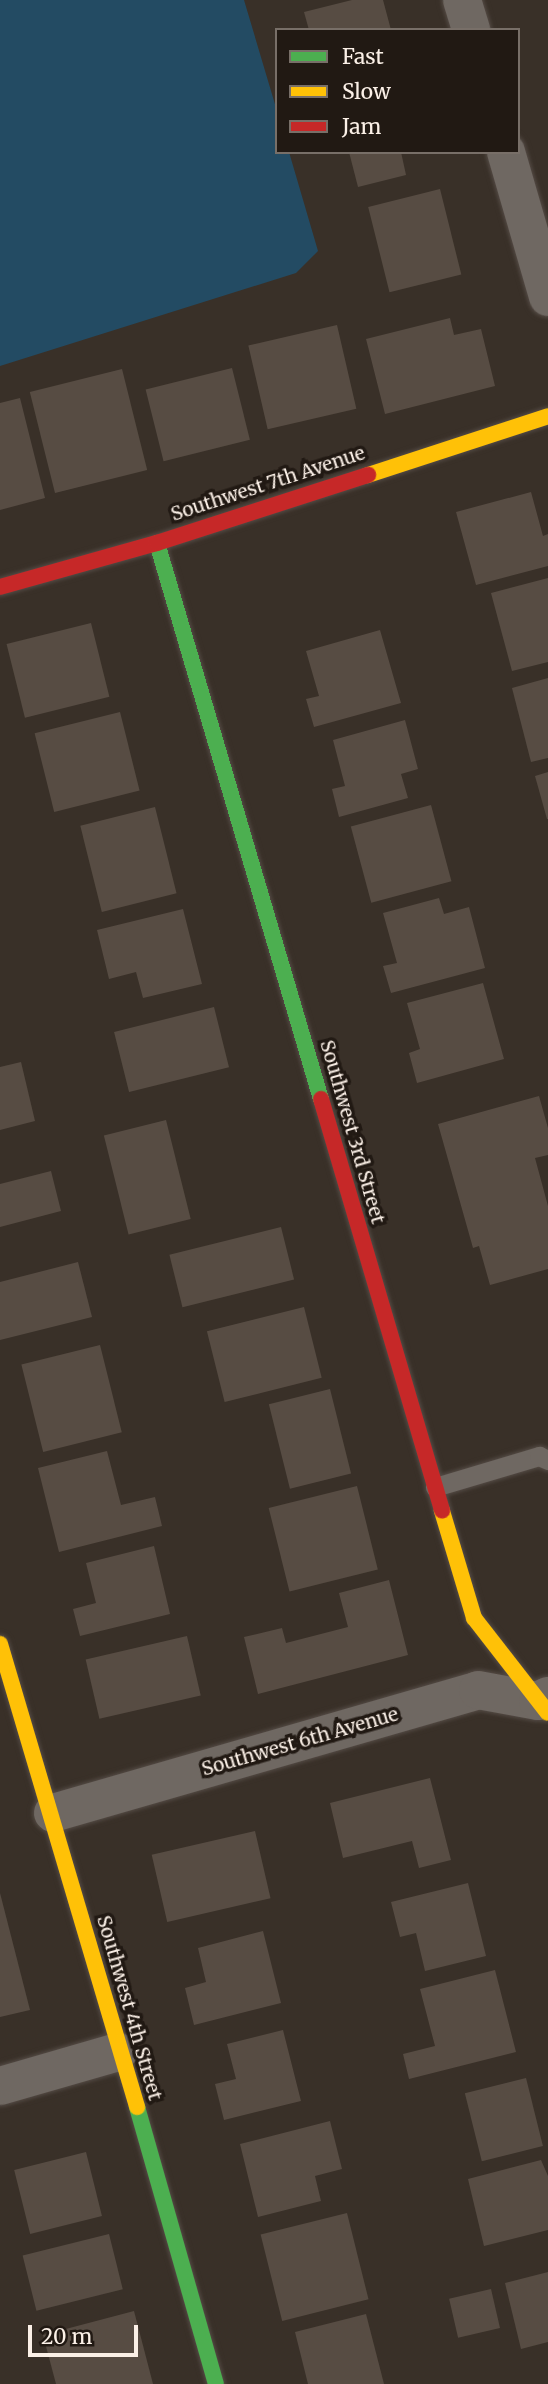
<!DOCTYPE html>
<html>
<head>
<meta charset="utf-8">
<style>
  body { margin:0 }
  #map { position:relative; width:548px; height:2384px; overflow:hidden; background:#393028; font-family:Merriweather,serif }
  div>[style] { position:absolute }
  .water>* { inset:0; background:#234b63 }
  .building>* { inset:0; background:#574c43; transform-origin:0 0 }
  .roads { filter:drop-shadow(0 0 2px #544b45) drop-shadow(0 0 2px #544b45) }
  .lane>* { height:19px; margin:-9.5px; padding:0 9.5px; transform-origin:9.5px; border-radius:9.5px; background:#6f6862 }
  .street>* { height:38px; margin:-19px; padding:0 19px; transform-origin:19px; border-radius:19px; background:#6f6862 }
  .fast>* { height:16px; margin:-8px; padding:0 8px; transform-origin:8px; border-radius:8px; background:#4caf50 }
  .slow>* { height:16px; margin:-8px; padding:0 8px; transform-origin:8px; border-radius:8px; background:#ffc107 }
  .jam>* { height:16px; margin:-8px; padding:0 8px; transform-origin:8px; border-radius:8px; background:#c62828 }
  span { translate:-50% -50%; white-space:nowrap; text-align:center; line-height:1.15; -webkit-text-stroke:7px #211913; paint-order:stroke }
  .street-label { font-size:19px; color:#fbf0e7 }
  .legend { position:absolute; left:275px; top:28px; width:245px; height:126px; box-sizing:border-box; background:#211913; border:2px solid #786f68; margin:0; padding:9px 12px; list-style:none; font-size:21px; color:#fbf0e7 }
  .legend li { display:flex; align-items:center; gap:14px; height:35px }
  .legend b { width:35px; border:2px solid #786f68 }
  .scale { position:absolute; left:28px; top:2325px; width:110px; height:32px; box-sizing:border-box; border:4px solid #fbf0e7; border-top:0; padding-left:9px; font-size:21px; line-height:24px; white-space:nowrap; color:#fbf0e7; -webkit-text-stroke:5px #211913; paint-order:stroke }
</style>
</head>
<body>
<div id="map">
  <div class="water">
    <div style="clip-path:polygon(0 0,244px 0,277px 111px,277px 152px,289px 152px,318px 251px,296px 273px,0 366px)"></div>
  </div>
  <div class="building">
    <div style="clip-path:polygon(352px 0,383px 0,391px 30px,309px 30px,304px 12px)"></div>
    <div style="clip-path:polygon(349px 152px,401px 152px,406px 175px,358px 187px)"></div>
    <div style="left:440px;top:189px;width:88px;height:74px;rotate:76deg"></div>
    <div style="clip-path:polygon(450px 318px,454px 335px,481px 329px,495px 386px,385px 414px,366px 339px)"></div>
    <div style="left:337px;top:325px;width:86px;height:91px;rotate:77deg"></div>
    <div style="left:232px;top:368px;width:74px;height:89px;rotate:76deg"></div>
    <div style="left:122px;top:369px;width:104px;height:95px;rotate:76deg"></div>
    <div style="clip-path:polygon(20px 398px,45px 498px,0 510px,0 403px)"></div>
    <div style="clip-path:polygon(531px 492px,543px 536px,548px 534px,548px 566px,476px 585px,456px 512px)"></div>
    <div style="clip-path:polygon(548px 578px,548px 662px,512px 671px,491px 593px)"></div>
    <div style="left:91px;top:623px;width:76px;height:87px;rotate:76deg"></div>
    <div style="clip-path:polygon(380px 630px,401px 703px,314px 727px,306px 699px,319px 696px,306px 651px)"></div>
    <div style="clip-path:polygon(548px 678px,548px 758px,531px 762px,512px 688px)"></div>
    <div style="left:120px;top:712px;width:81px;height:88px;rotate:76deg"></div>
    <div style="clip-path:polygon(405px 720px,418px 769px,401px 774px,408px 798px,339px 817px,332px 789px,345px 786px,333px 740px)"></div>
    <div style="clip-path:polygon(548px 772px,548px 819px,547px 819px,535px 776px)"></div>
    <div style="left:431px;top:805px;width:79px;height:83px;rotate:75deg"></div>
    <div style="left:155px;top:807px;width:89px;height:77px;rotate:76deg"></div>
    <div style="clip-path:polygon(439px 898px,444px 914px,469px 907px,485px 968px,391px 993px,383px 966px,397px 963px,383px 913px)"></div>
    <div style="clip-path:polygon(183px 909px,202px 984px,143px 998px,136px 972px,109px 979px,97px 930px)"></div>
    <div style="clip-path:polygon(483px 983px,504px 1059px,417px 1083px,409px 1053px,420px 1049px,407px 1003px)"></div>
    <div style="left:214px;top:1007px;width:62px;height:103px;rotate:76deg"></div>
    <div style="clip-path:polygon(21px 1062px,35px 1121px,0 1130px,0 1067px)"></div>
    <div style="clip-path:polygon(539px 1096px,548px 1128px,548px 1155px,535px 1158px,548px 1206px,548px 1269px,490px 1285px,479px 1246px,473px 1248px,438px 1124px)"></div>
    <div style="left:166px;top:1120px;width:102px;height:64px;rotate:76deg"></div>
    <div style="clip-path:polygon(51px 1171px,61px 1211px,0 1227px,0 1184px)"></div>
    <div style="left:281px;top:1227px;width:54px;height:115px;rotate:76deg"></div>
    <div style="clip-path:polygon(78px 1262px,92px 1317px,0 1340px,0 1282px)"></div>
    <div style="left:304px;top:1307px;width:73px;height:100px;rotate:76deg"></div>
    <div style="left:100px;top:1345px;width:90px;height:81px;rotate:76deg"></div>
    <div style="left:330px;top:1389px;width:87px;height:63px;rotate:76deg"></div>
    <div style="clip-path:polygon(107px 1451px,121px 1505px,155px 1497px,162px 1526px,59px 1552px,38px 1468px)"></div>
    <div style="left:357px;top:1486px;width:86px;height:91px;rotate:76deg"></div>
    <div style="clip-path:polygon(154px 1546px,170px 1614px,80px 1636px,73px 1609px,96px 1603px,86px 1563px)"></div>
    <div style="clip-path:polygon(389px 1580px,408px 1655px,258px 1694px,244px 1637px,282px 1628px,286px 1643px,348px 1627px,339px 1593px)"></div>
    <div style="left:187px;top:1636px;width:61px;height:104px;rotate:77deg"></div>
    <div style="clip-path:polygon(430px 1778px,451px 1860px,419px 1868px,412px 1841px,343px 1858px,330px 1803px)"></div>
    <div style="left:255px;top:1831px;width:69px;height:106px;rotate:77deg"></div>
    <div style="clip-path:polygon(468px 1883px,486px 1956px,425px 1971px,416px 1933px,400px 1937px,391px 1902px)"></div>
    <div style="clip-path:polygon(0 1893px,30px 2010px,0 2017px)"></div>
    <div style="clip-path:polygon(263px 1931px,281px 2003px,194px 2025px,185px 1988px,206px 1982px,198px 1948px)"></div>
    <div style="clip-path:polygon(495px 1970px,516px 2052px,409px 2079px,403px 2054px,435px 2046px,420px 1989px)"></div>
    <div style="clip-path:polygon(283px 2030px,301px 2101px,224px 2120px,215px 2084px,236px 2079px,227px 2044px)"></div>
    <div style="left:526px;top:2078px;width:70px;height:63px;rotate:76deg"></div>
    <div style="clip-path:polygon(330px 2121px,342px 2169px,315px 2176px,321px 2201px,258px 2217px,240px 2144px)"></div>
    <div style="left:86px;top:2152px;width:66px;height:74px;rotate:76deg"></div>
    <div style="clip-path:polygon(541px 2160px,548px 2176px,548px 2230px,484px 2246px,468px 2179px)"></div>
    <div style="left:347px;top:2213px;width:89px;height:89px;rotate:76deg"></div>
    <div style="left:109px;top:2234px;width:57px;height:89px;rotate:76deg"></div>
    <div style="clip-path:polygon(548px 2272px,548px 2342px,521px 2349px,505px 2283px)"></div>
    <div style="left:491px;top:2289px;width:40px;height:43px;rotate:77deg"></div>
    <div style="clip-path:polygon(134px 2311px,153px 2384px,56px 2384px,43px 2335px)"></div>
    <div style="clip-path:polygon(366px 2314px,384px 2384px,308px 2384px,295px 2332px)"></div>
  </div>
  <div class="roads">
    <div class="lane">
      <div style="left:435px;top:1487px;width:109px;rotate:-16.6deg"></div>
      <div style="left:539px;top:1456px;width:10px;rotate:24deg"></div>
    </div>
    <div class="street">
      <div style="left:462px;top:0;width:31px;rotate:73deg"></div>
      <div style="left:506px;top:152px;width:151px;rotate:73.8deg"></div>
      <div style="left:53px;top:1813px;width:442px;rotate:-16.1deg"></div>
      <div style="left:478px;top:1690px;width:61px;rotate:10.4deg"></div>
      <div style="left:538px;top:1701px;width:11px;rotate:-27deg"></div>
      <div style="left:0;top:2086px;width:123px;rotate:-16.1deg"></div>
    </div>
    <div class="fast">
      <div style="left:157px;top:543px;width:580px;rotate:73.57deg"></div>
      <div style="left:137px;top:2107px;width:288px;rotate:74.1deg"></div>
    </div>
    <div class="slow">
      <div style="left:368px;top:475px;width:189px;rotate:-18.1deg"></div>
      <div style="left:442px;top:1511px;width:112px;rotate:73.3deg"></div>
      <div style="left:474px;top:1618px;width:120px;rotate:52.1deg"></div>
      <div style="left:0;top:1644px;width:483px;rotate:73.5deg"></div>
    </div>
    <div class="jam">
      <div style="left:0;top:587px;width:163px;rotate:-15.7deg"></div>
      <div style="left:157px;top:543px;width:222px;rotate:-17.9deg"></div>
      <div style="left:321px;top:1099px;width:429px;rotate:73.6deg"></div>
    </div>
  </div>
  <div class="street-label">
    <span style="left:268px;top:484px;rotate:-18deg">Southwest 7th Avenue</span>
    <span style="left:352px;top:1132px;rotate:74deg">Southwest 3rd Street</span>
    <span style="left:300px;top:1742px;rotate:-16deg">Southwest 6th Avenue</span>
    <span style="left:129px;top:2008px;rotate:74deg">Southwest 4th Street</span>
  </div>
  <ul class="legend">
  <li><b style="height:9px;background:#4caf50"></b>Fast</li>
  <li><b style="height:9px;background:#ffc107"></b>Slow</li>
  <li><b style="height:9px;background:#c62828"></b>Jam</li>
  </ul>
  <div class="scale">20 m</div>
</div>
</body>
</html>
